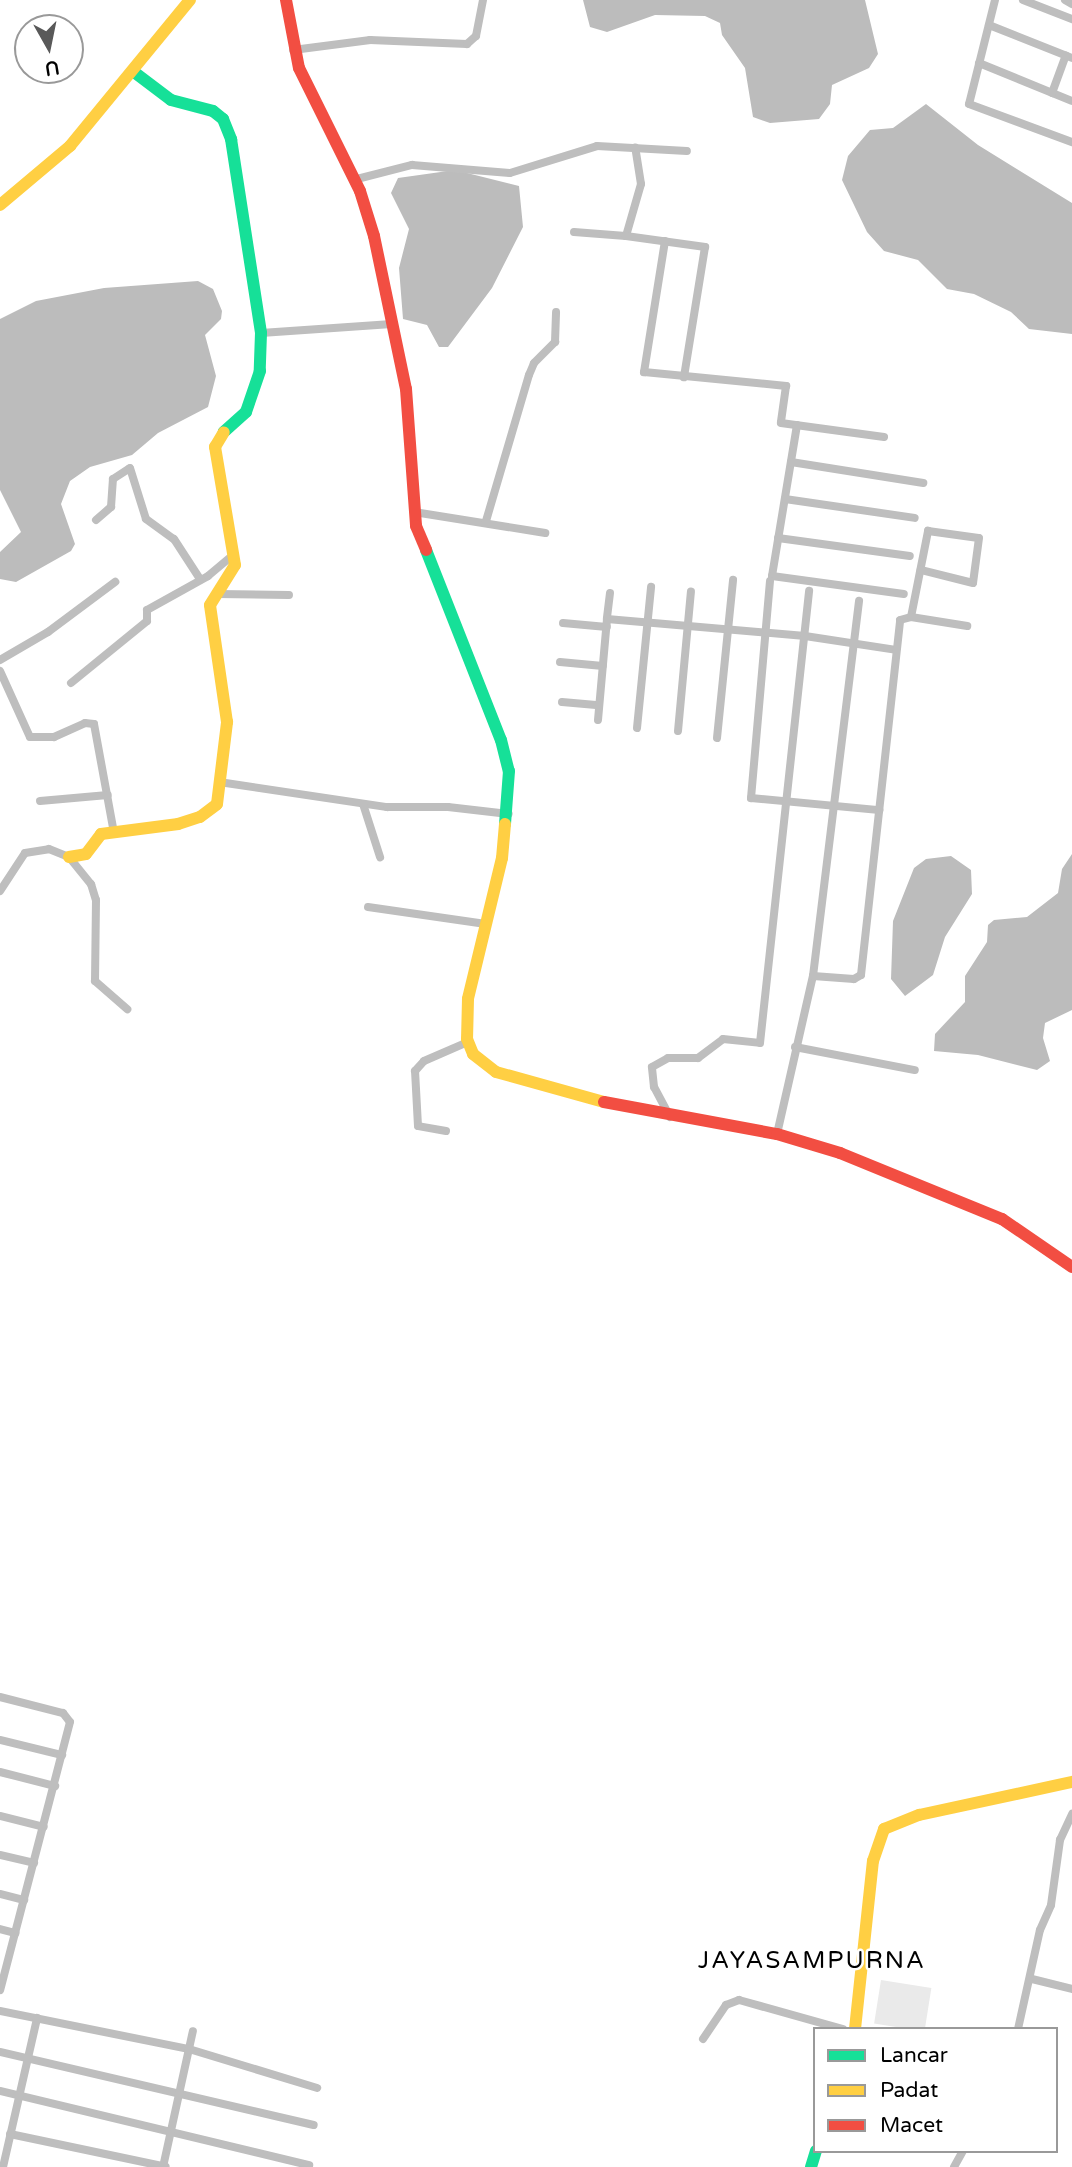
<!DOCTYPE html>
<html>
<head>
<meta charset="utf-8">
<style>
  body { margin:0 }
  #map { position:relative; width:1072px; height:2167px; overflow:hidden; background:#fff; font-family:"Varela Round",sans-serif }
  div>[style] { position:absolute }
  .green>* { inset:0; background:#eaeaea; transform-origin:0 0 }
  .water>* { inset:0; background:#bcbcbc }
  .street>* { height:8px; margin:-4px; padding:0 4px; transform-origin:4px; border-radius:4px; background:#bebebe }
  .fast>* { height:12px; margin:-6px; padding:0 6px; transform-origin:6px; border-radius:6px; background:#16e098 }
  .slow>* { height:12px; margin:-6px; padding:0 6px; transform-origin:6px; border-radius:6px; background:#ffcf43 }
  .jam>* { height:12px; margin:-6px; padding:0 6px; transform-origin:6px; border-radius:6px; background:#f24e42 }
  span { translate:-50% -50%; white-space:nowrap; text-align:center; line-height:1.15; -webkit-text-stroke:5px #fff; paint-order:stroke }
  .quarter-label { font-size:24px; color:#000; letter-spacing:2px }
  .legend { position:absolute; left:813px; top:2027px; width:245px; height:126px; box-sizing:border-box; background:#fff; border:2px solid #999; margin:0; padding:9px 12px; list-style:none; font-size:21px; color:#000 }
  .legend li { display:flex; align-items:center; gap:14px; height:35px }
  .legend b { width:35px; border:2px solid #999 }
  .north { position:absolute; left:14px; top:14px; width:70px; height:70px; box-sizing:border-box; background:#fff; border:2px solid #999; border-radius:50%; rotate:171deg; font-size:19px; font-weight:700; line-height:28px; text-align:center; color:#000 }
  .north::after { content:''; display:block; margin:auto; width:24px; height:32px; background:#595959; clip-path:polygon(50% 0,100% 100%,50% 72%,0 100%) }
</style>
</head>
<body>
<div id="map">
  <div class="green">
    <div style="left:881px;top:1980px;width:51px;height:44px;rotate:9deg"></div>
  </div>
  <div class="water">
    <div style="clip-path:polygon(583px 0,865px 0,878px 54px,869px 68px,832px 85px,830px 104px,819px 119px,770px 123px,753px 117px,745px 68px,722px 35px,720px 23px,705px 16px,655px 15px,607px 32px,590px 27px)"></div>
    <div style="clip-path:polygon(926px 104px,978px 145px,1072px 203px,1072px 334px,1029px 329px,1011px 312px,974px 294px,947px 289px,918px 260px,884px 251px,867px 232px,842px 180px,848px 156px,870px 130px,893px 128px)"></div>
    <div style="clip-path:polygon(455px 170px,519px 186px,523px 227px,492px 288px,448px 347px,439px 347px,427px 325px,403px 319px,399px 268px,409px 229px,391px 193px,398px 178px)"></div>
    <div style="clip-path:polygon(198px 281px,213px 289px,222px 311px,221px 319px,205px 335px,216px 376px,208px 407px,158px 433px,132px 455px,90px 467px,70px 481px,61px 504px,75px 544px,71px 551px,16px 582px,0 579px,0 552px,21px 532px,0 490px,0 319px,36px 301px,104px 288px)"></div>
    <div style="clip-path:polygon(1072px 854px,1072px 1010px,1045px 1023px,1043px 1038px,1050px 1061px,1037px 1070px,978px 1055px,934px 1051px,935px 1034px,965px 1002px,965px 976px,987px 942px,988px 925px,994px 920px,1027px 917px,1058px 893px,1062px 869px)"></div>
    <div style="clip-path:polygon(951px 856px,971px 870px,972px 894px,945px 937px,933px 975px,905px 996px,891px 979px,893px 921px,914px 868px,926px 859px)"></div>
  </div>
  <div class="street">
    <div style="left:995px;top:0;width:107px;rotate:104deg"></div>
    <div style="left:969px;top:104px;width:110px;rotate:20.3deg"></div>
    <div style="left:1023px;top:0;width:53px;rotate:21.2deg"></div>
    <div style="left:1065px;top:0;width:8px;rotate:30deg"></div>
    <div style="left:989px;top:25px;width:89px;rotate:21.7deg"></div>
    <div style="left:293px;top:50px;width:78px;rotate:-7.4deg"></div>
    <div style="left:370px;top:40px;width:97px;rotate:2.4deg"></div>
    <div style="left:467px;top:44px;width:12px;rotate:-42deg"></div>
    <div style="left:476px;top:36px;width:37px;rotate:-79deg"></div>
    <div style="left:979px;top:63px;width:100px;rotate:22.2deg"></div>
    <div style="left:1052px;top:93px;width:40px;rotate:-69.8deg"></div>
    <div style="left:353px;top:180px;width:61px;rotate:-14.3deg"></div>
    <div style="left:412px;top:165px;width:98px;rotate:4.7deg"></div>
    <div style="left:510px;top:173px;width:91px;rotate:-17.2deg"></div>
    <div style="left:597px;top:146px;width:90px;rotate:3.2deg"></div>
    <div style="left:574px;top:232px;width:52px;rotate:4.4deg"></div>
    <div style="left:626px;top:236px;width:54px;rotate:-73.9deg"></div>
    <div style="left:641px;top:184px;width:37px;rotate:-99deg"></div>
    <div style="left:626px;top:236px;width:80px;rotate:7.9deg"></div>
    <div style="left:705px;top:247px;width:132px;rotate:99.2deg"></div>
    <div style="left:665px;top:241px;width:133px;rotate:99.1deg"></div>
    <div style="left:644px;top:372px;width:143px;rotate:5.6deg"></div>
    <div style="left:786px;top:386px;width:37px;rotate:98deg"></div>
    <div style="left:781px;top:423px;width:104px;rotate:7.7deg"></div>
    <div style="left:261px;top:333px;width:131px;rotate:-3.9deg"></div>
    <div style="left:797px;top:425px;width:153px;rotate:99.4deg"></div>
    <div style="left:772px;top:576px;width:133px;rotate:7.8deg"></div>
    <div style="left:791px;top:462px;width:134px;rotate:9deg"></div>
    <div style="left:785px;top:499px;width:131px;rotate:8.3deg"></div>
    <div style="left:414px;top:512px;width:133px;rotate:9.1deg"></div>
    <div style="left:96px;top:520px;width:20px;rotate:-41deg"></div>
    <div style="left:111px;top:507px;width:28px;rotate:-86deg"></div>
    <div style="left:113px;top:479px;width:20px;rotate:-33deg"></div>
    <div style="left:130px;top:468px;width:53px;rotate:72.6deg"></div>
    <div style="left:146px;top:519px;width:34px;rotate:36deg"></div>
    <div style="left:174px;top:539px;width:48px;rotate:57deg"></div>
    <div style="left:486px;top:521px;width:152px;rotate:-73.6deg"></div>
    <div style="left:529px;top:375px;width:13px;rotate:-67deg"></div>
    <div style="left:534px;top:363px;width:30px;rotate:-45deg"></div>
    <div style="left:555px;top:342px;width:30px;rotate:-88deg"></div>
    <div style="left:778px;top:538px;width:133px;rotate:7.8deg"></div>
    <div style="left:770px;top:581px;width:218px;rotate:95deg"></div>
    <div style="left:751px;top:798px;width:129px;rotate:5.4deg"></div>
    <div style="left:610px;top:593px;width:26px;rotate:97deg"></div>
    <div style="left:607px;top:619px;width:199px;rotate:4.9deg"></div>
    <div style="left:805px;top:636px;width:92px;rotate:8.7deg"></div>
    <div style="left:217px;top:594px;width:72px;rotate:0.8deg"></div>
    <div style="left:911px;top:617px;width:88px;rotate:-78.8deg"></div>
    <div style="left:928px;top:531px;width:51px;rotate:7.8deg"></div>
    <div style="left:979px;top:538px;width:45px;rotate:97.6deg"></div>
    <div style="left:973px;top:583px;width:54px;rotate:-166deg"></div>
    <div style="left:563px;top:623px;width:44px;rotate:5.2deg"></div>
    <div style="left:0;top:660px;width:56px;rotate:-30.3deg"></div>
    <div style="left:48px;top:632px;width:84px;rotate:-36.7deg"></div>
    <div style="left:560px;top:662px;width:43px;rotate:5.3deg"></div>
    <div style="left:0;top:671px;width:72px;rotate:65.6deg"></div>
    <div style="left:30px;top:737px;width:24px"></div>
    <div style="left:54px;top:737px;width:34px;rotate:-24deg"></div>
    <div style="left:85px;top:723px;width:9px;rotate:6deg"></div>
    <div style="left:94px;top:724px;width:111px;rotate:79.6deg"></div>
    <div style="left:71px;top:683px;width:98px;rotate:-39.2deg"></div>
    <div style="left:147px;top:621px;width:11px;rotate:-90deg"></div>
    <div style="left:147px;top:610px;width:70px;rotate:-29.1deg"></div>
    <div style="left:208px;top:576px;width:33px;rotate:-40deg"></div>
    <div style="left:562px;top:702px;width:37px;rotate:5deg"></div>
    <div style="left:598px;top:720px;width:101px;rotate:-84.9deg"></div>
    <div style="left:637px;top:728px;width:142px;rotate:-84.3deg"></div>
    <div style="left:678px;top:731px;width:140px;rotate:-84.7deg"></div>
    <div style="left:717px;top:738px;width:159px;rotate:-84.2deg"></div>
    <div style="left:219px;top:782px;width:170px;rotate:8.5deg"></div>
    <div style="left:387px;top:807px;width:61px"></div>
    <div style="left:448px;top:807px;width:61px;rotate:6.5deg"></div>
    <div style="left:40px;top:801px;width:68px;rotate:-5deg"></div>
    <div style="left:363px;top:804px;width:56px;rotate:72.2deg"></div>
    <div style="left:0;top:891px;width:45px;rotate:-56.7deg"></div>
    <div style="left:25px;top:853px;width:24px;rotate:-9deg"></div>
    <div style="left:49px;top:849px;width:22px;rotate:22deg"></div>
    <div style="left:69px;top:857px;width:35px;rotate:51deg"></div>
    <div style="left:91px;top:884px;width:17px;rotate:73deg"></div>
    <div style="left:96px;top:900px;width:81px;rotate:90.7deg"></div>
    <div style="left:95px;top:981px;width:43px;rotate:41.2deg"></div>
    <div style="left:368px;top:907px;width:119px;rotate:8.2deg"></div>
    <div style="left:813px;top:976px;width:41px;rotate:4.2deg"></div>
    <div style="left:854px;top:979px;width:8px;rotate:-30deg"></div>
    <div style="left:861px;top:975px;width:357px;rotate:-83.7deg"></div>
    <div style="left:900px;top:620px;width:11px;rotate:-15deg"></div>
    <div style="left:911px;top:617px;width:57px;rotate:9.1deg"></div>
    <div style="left:795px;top:1047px;width:122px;rotate:10.9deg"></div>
    <div style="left:670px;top:1117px;width:34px;rotate:-118deg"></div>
    <div style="left:654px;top:1087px;width:20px;rotate:-96deg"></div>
    <div style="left:652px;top:1067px;width:18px;rotate:-29deg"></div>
    <div style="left:668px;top:1058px;width:30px"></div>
    <div style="left:698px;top:1058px;width:31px;rotate:-37deg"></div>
    <div style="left:723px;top:1039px;width:37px;rotate:6deg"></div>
    <div style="left:760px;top:1043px;width:455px;rotate:-83.8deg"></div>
    <div style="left:446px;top:1131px;width:28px;rotate:-170deg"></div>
    <div style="left:418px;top:1126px;width:55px;rotate:-93.1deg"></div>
    <div style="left:415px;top:1071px;width:13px;rotate:-48deg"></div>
    <div style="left:424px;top:1061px;width:48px;rotate:-23.4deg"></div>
    <div style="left:777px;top:1134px;width:162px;rotate:-77.2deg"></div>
    <div style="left:813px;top:976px;width:378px;rotate:-83deg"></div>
    <div style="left:0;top:1697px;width:65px;rotate:14.3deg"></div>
    <div style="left:63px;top:1713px;width:11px;rotate:52deg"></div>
    <div style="left:70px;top:1722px;width:277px;rotate:104.6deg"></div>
    <div style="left:0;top:1740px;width:64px;rotate:13.6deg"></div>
    <div style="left:0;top:1772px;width:57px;rotate:14.3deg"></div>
    <div style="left:0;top:1816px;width:45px;rotate:14deg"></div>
    <div style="left:0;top:1855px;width:35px;rotate:13deg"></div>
    <div style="left:0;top:1894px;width:25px;rotate:14deg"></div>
    <div style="left:0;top:1929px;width:16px;rotate:15deg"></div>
    <div style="left:1032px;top:1979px;width:41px;rotate:14deg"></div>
    <div style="left:0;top:2011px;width:193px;rotate:11.4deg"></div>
    <div style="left:189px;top:2049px;width:134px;rotate:16.9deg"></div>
    <div style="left:1018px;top:2029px;width:101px;rotate:-77.5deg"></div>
    <div style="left:1040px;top:1930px;width:27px;rotate:-66deg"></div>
    <div style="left:1051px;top:1905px;width:66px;rotate:-82.1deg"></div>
    <div style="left:1060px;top:1840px;width:29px;rotate:-65deg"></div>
    <div style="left:703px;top:2039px;width:41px;rotate:-55.9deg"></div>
    <div style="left:726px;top:2005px;width:14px;rotate:-21deg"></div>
    <div style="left:739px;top:2000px;width:108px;rotate:15.6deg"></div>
    <div style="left:0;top:2052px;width:322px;rotate:13.1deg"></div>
    <div style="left:0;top:2091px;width:318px;rotate:13.5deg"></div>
    <div style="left:10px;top:2134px;width:159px;rotate:11.9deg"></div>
    <div style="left:3px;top:2167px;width:153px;rotate:-77.1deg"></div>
    <div style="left:163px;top:2167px;width:139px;rotate:-77.6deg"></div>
    <div style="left:954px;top:2167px;width:18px;rotate:-61deg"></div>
  </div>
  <div class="fast">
    <div style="left:134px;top:72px;width:46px;rotate:37.1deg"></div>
    <div style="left:171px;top:100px;width:43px;rotate:14.7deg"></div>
    <div style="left:213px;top:111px;width:13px;rotate:39deg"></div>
    <div style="left:223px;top:119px;width:22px;rotate:68deg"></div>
    <div style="left:231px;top:139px;width:196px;rotate:81.2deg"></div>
    <div style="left:261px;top:333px;width:38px;rotate:92deg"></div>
    <div style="left:260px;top:371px;width:43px;rotate:108.9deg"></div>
    <div style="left:246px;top:412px;width:30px;rotate:138deg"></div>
    <div style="left:426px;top:550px;width:204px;rotate:68.5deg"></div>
    <div style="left:501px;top:740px;width:32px;rotate:76deg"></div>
    <div style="left:509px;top:771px;width:53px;rotate:94.3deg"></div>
    <div style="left:811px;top:2167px;width:17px;rotate:-73deg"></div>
  </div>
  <div class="slow">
    <div style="left:0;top:205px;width:92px;rotate:-40.1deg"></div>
    <div style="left:70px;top:146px;width:189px;rotate:-50.6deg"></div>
    <div style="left:505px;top:824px;width:34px;rotate:95deg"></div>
    <div style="left:502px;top:858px;width:145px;rotate:103.6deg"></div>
    <div style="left:468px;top:999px;width:40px;rotate:91.4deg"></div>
    <div style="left:467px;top:1039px;width:16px;rotate:68deg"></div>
    <div style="left:473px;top:1054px;width:29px;rotate:38deg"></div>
    <div style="left:496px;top:1072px;width:112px;rotate:15.5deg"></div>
    <div style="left:69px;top:857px;width:17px;rotate:-10deg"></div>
    <div style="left:86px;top:854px;width:25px;rotate:-53deg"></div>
    <div style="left:101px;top:834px;width:78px;rotate:-7.4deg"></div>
    <div style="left:178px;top:824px;width:23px;rotate:-18deg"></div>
    <div style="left:200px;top:817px;width:21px;rotate:-37deg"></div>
    <div style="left:217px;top:804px;width:83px;rotate:-83deg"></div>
    <div style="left:227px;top:722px;width:118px;rotate:-98.3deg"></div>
    <div style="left:210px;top:605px;width:47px;rotate:-58deg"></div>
    <div style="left:235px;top:565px;width:120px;rotate:-99.6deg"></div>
    <div style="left:215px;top:447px;width:17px;rotate:-59deg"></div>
    <div style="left:855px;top:2029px;width:169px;rotate:-83.9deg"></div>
    <div style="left:873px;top:1861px;width:34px;rotate:-71deg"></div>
    <div style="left:884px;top:1829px;width:38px;rotate:-22deg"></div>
    <div style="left:919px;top:1815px;width:157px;rotate:-12.2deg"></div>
  </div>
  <div class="jam">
    <div style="left:286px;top:0;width:69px;rotate:79.2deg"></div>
    <div style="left:299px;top:68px;width:137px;rotate:63.6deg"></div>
    <div style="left:360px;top:191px;width:47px;rotate:72.7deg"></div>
    <div style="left:374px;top:236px;width:156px;rotate:78.2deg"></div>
    <div style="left:406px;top:389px;width:137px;rotate:85.8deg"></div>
    <div style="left:416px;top:526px;width:26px;rotate:67deg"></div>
    <div style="left:604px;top:1102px;width:176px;rotate:10.5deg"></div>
    <div style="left:777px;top:1134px;width:66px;rotate:16.8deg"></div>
    <div style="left:840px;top:1153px;width:175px;rotate:22.2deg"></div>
    <div style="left:1002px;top:1219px;width:85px;rotate:34.4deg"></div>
  </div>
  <div class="quarter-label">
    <span style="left:812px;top:1961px">JAYASAMPURNA</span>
  </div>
  <ul class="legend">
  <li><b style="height:9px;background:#16e098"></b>Lancar</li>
  <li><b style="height:9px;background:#ffcf43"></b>Padat</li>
  <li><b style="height:9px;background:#f24e42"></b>Macet</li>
  </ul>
  <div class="north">U</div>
</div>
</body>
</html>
